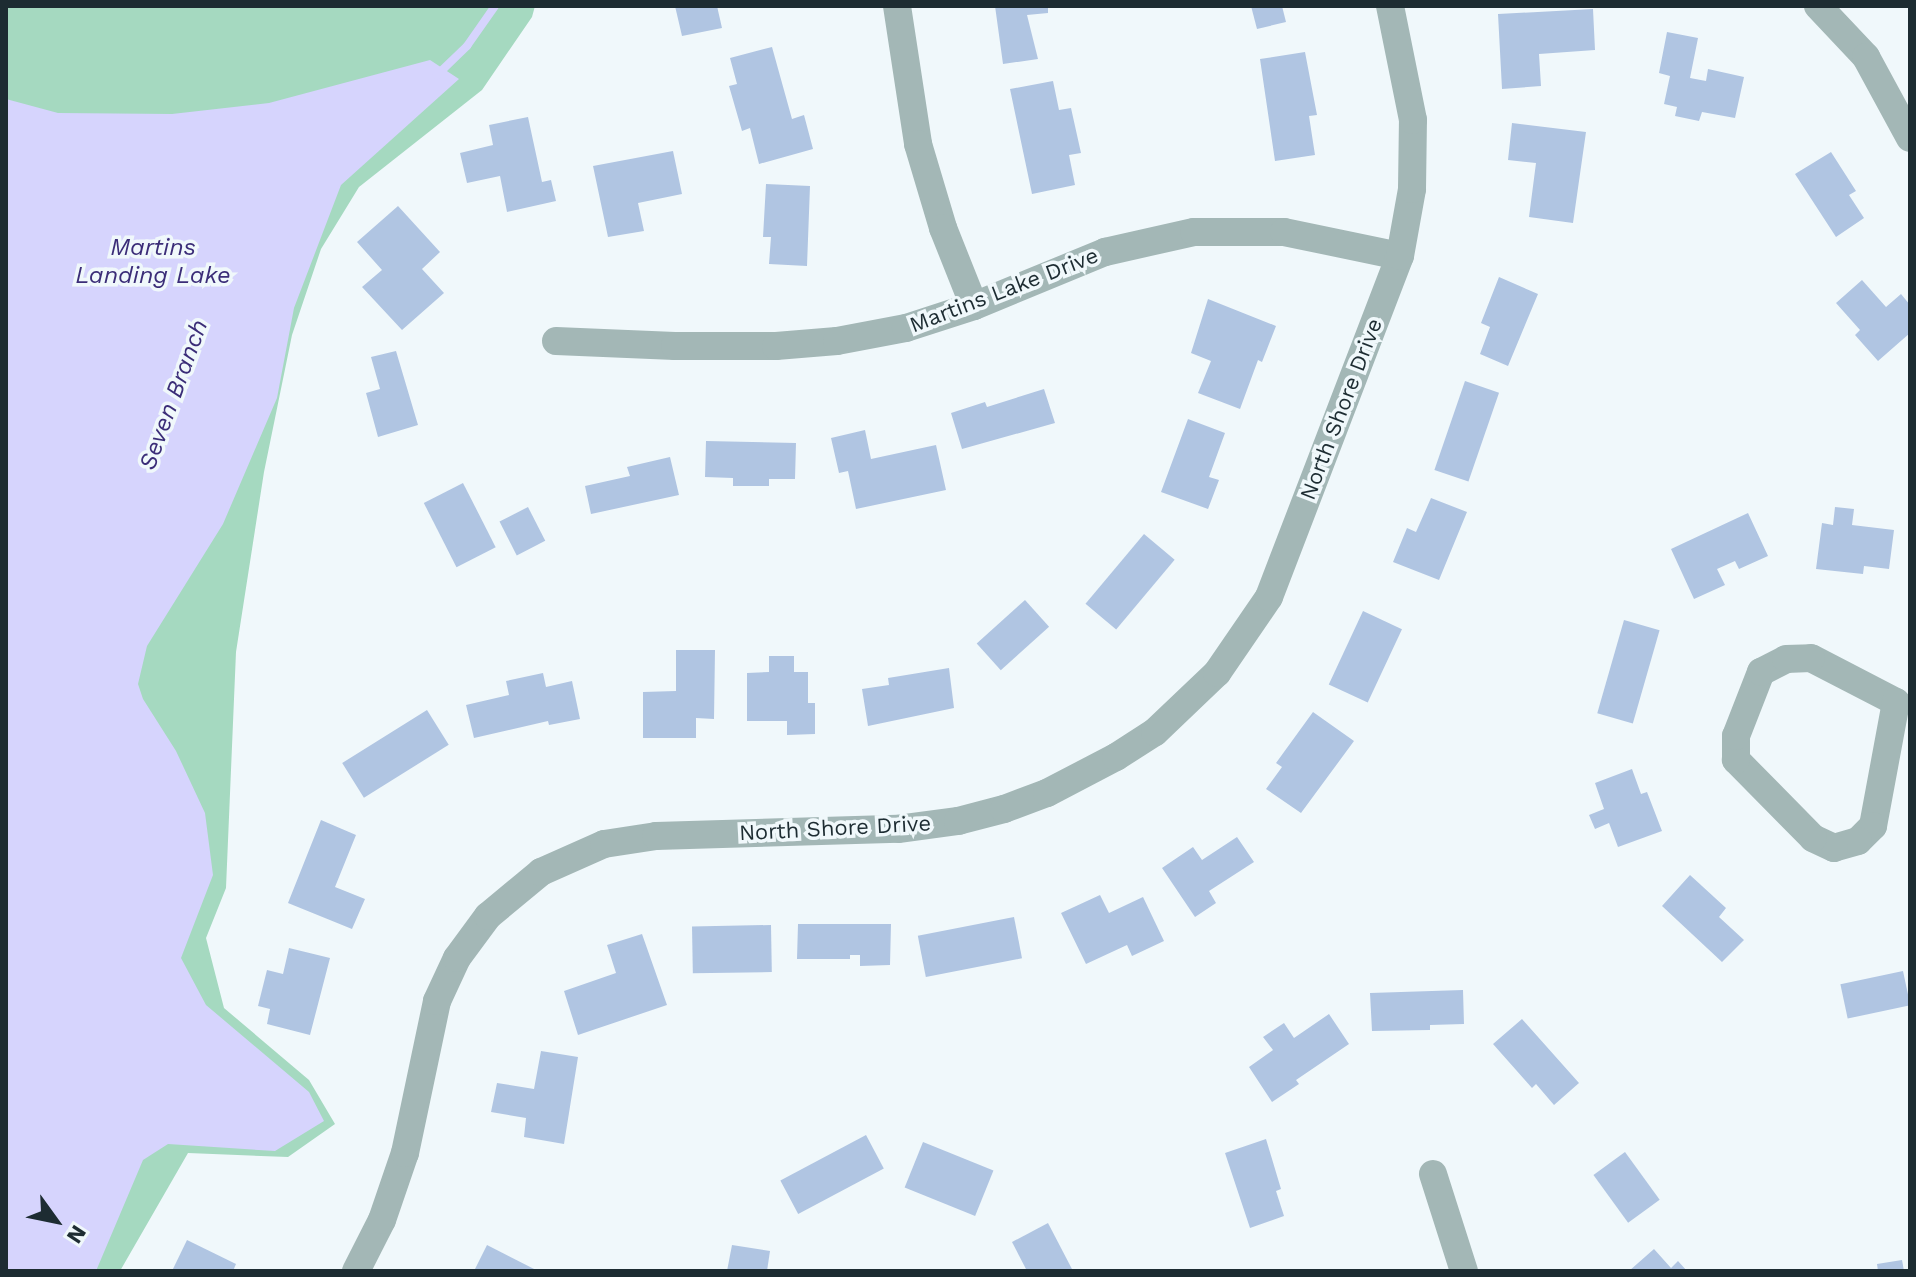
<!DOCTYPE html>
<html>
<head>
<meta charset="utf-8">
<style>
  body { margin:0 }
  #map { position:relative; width:1916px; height:1277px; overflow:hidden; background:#f0f8fb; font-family:"Work Sans",sans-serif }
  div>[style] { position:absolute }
  .green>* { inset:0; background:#a5d9c0 }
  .water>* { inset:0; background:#d6d4fd }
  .stream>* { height:8px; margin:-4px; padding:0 4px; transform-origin:4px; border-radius:4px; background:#d6d4fd }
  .building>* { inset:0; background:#b0c5e2; transform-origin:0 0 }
  .minor>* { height:28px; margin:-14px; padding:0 14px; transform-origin:14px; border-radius:14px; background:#a3b7b6 }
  span { translate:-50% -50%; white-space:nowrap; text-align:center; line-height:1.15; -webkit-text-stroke:7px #f0f8fb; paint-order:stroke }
  .street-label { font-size:22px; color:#1d2c32 }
  .water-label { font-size:24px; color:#3b2d78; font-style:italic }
  .frame { position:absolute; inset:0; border:8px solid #1d2c32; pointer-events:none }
  .north { position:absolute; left:16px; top:1181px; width:80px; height:80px; -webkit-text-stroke:6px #f0f8fb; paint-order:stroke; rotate:123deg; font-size:22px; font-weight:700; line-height:32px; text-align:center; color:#1d2c32 }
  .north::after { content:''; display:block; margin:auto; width:28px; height:36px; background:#1d2c32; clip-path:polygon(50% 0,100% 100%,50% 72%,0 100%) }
</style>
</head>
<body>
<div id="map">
  <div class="green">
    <div style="clip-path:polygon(6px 6px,535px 6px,532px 17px,482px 90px,359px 187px,321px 249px,292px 335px,264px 472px,236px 652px,226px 888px,206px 938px,224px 1008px,309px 1080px,335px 1124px,288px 1157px,188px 1153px,120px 1271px,6px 1271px)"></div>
  </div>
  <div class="water">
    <div style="clip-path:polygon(430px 60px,459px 79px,341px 185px,294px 308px,277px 398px,223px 524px,147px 646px,138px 684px,143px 699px,176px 751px,205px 813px,213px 875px,181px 958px,206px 1005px,309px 1092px,324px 1121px,275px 1151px,168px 1144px,143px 1160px,96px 1271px,6px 1271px,6px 99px,58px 113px,172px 114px,269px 103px)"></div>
  </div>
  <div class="stream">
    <div style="left:437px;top:75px;width:42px;rotate:-44deg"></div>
    <div style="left:467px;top:46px;width:49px;rotate:-55deg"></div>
  </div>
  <div class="building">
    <div style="clip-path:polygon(675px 6px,717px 6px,722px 28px,682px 36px)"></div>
    <div style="clip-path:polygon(995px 6px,1048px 6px,1048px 13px,1027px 15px,1038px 59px,1003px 64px)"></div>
    <div style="clip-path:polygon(1251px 6px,1282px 6px,1286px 22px,1257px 29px)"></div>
    <div style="clip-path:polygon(1593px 9px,1595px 50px,1539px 54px,1541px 86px,1502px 89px,1498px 14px)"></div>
    <div style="clip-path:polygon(1667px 32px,1698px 38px,1690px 78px,1706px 81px,1708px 69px,1744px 77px,1735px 118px,1702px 112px,1699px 121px,1675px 116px,1677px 107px,1664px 104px,1670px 76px,1659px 73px)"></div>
    <div style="clip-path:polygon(772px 47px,792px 119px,804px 115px,813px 149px,759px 164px,750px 128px,742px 131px,729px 86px,737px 84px,730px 58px)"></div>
    <div style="clip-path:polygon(1305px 52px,1317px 115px,1309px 116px,1315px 155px,1275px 161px,1260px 59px)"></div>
    <div style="clip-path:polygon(1053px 81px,1059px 110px,1071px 108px,1081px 153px,1069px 155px,1075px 185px,1032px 194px,1010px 89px)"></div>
    <div style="clip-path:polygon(528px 117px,542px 182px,551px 180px,556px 201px,507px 212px,500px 176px,467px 183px,460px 153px,493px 145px,489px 125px)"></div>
    <div style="clip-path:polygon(1512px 123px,1586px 132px,1573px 223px,1529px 217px,1536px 163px,1508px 160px)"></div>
    <div style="clip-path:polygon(673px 151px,682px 194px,638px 203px,644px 231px,608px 237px,593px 166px)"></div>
    <div style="clip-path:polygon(1831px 152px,1856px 191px,1849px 195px,1864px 218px,1836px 237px,1795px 174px)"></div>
    <div style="clip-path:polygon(766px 184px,810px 186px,807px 266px,769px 264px,771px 237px,763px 237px)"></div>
    <div style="clip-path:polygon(398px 206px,440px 252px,422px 269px,444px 293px,402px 330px,362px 287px,382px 270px,357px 242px)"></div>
    <div style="clip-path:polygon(1499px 277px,1538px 294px,1508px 366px,1480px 354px,1490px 327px,1481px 323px)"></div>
    <div style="clip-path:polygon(1862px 280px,1886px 307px,1901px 294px,1910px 305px,1910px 333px,1878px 361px,1855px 335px,1860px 330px,1836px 303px)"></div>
    <div style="clip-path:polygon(1208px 299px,1276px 326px,1262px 362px,1258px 360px,1240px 409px,1198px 393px,1211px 361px,1191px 353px)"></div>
    <div style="clip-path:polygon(396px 351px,418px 425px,378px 437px,366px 393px,380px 389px,371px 357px)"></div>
    <div style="left:1465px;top:381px;width:36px;height:94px;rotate:19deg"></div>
    <div style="clip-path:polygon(1044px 389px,1055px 423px,962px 449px,951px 413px,985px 402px,987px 407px)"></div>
    <div style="clip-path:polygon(1188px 419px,1225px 433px,1209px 477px,1219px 480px,1208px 509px,1161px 492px)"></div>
    <div style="clip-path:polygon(865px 430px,871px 459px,936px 445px,946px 490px,856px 509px,848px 471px,839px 473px,831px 438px)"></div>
    <div style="clip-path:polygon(706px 441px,796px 443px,795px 479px,769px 479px,769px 486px,733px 486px,733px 478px,705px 477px)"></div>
    <div style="clip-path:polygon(670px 457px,679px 495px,591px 514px,585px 486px,630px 476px,627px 467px)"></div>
    <div style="left:463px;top:483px;width:72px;height:44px;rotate:63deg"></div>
    <div style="clip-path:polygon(1431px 498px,1467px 512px,1439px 580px,1393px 562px,1407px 528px,1416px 532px)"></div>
    <div style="left:528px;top:507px;width:38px;height:32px;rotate:63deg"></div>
    <div style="clip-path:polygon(1835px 507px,1854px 509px,1852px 525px,1894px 530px,1889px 569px,1864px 566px,1863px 574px,1816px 569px,1822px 523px,1833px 525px)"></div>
    <div style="clip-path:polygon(1748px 513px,1768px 556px,1739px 569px,1735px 561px,1717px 569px,1725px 585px,1694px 599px,1671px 549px)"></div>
    <div style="left:1144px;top:534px;width:40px;height:91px;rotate:40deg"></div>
    <div style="left:1025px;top:600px;width:36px;height:65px;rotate:48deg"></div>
    <div style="left:1363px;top:611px;width:43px;height:81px;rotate:25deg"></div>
    <div style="left:1624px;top:620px;width:37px;height:97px;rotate:16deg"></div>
    <div style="clip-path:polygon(676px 650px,715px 650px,714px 719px,696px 718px,696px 738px,643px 738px,643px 692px,676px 691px)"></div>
    <div style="clip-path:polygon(769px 656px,794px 656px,794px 672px,808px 672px,808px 703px,815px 703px,815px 734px,787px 735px,787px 721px,747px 721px,747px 673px,769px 672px)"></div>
    <div style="clip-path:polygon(949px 668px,954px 708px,868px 726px,862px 689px,889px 685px,888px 678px)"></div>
    <div style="clip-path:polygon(543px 673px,546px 687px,572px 681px,580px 719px,549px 725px,548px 721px,474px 738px,466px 705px,509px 695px,506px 681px)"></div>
    <div style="left:427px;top:710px;width:41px;height:100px;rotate:58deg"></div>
    <div style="clip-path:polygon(1313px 712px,1354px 741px,1301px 813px,1266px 789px,1282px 767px,1276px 763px)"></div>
    <div style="clip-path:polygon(1632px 769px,1641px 794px,1647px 792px,1662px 831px,1618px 847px,1609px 823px,1595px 829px,1589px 815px,1604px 809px,1595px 783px)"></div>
    <div style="clip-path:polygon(321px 820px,356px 835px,335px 887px,365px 899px,352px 929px,288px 903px)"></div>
    <div style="clip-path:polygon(1237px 837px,1254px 862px,1209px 891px,1216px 903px,1195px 917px,1162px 868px,1193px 847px,1202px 860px)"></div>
    <div style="clip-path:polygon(1690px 875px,1726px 908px,1719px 917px,1744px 940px,1722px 962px,1662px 906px)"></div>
    <div style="clip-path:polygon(1100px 895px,1109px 913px,1143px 897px,1164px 941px,1132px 956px,1127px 945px,1086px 964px,1061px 913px)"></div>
    <div style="left:1014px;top:917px;width:42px;height:98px;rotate:79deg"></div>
    <div style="clip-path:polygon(798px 924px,891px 924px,890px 965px,860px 966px,860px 955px,850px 955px,850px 959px,797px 959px)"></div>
    <div style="left:771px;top:925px;width:47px;height:79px;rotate:89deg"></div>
    <div style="clip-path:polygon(642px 934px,667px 1005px,578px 1035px,564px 991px,616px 973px,607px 945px)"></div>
    <div style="clip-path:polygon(289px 948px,330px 958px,310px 1035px,267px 1024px,270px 1009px,258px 1006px,267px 970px,283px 974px)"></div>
    <div style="left:1903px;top:971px;width:35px;height:64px;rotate:78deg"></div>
    <div style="clip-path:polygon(1463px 990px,1464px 1024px,1430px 1025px,1430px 1030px,1372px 1031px,1370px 993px)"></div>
    <div style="clip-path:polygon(1329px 1014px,1349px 1044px,1296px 1080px,1299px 1084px,1272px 1102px,1249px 1067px,1273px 1050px,1263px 1037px,1284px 1023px,1294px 1038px)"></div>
    <div style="clip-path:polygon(1522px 1019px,1579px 1083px,1554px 1105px,1536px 1084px,1532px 1088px,1493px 1044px)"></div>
    <div style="clip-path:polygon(541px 1051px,578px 1057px,564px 1144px,524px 1137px,526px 1118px,491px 1112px,497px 1083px,534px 1089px)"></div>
    <div style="left:866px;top:1135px;width:38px;height:97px;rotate:62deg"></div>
    <div style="clip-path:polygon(1266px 1139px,1281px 1189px,1276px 1191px,1284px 1216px,1250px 1228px,1225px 1153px)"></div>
    <div style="left:923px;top:1142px;width:76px;height:49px;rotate:22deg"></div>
    <div style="left:1625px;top:1152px;width:59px;height:39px;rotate:54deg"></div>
    <div style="clip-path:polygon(1048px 1223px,1073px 1271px,1027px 1271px,1012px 1242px)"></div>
    <div style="clip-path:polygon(187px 1240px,236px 1264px,233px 1271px,172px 1271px)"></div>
    <div style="clip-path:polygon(487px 1245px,538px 1271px,474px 1271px)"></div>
    <div style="clip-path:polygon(732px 1245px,770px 1251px,767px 1271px,727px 1271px)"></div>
    <div style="clip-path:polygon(1654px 1249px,1671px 1268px,1678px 1261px,1687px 1271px,1629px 1271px)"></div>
    <div style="clip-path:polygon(1902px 1260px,1904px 1271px,1878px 1271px,1877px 1264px)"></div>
  </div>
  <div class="minor">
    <div style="left:897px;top:6px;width:140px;rotate:81.3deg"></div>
    <div style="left:918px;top:144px;width:88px;rotate:73.4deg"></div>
    <div style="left:943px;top:228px;width:84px;rotate:68.3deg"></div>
    <div style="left:1818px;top:6px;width:70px;rotate:46.7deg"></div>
    <div style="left:1866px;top:57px;width:92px;rotate:61.5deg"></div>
    <div style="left:556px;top:341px;width:119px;rotate:2.4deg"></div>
    <div style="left:675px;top:346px;width:101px"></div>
    <div style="left:776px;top:346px;width:61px;rotate:-4.7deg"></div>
    <div style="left:837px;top:341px;width:70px;rotate:-10.7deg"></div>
    <div style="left:906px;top:328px;width:71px;rotate:-17.9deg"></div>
    <div style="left:974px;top:306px;width:142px;rotate:-22.4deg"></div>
    <div style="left:1105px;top:252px;width:91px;rotate:-12.7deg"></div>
    <div style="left:1194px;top:232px;width:90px"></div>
    <div style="left:1284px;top:232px;width:118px;rotate:11.7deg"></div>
    <div style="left:1811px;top:658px;width:96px;rotate:27.4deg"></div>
    <div style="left:1896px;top:702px;width:126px;rotate:100.5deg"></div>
    <div style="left:1873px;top:826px;width:21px;rotate:135deg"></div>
    <div style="left:1858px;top:841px;width:25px;rotate:164deg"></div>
    <div style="left:1834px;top:848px;width:23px;rotate:-155deg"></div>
    <div style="left:1813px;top:838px;width:110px;rotate:-134.6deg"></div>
    <div style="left:1736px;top:760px;width:24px;rotate:-90deg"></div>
    <div style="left:1736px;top:736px;width:69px;rotate:-68.7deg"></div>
    <div style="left:1761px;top:672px;width:28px;rotate:-27deg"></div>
    <div style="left:1786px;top:659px;width:25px;rotate:-2deg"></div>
    <div style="left:1433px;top:1174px;width:102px;rotate:72.3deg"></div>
    <div style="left:356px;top:1271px;width:57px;rotate:-63deg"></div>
    <div style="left:382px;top:1220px;width:71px;rotate:-71.1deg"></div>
    <div style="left:405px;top:1153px;width:155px;rotate:-78.1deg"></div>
    <div style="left:437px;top:1001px;width:47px;rotate:-65.1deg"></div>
    <div style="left:457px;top:958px;width:52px;rotate:-53.6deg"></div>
    <div style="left:488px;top:916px;width:69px;rotate:-39.7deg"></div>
    <div style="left:541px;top:872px;width:69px;rotate:-24deg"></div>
    <div style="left:604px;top:844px;width:53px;rotate:-8.7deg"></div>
    <div style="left:656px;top:836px;width:242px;rotate:-1.7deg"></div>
    <div style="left:898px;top:829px;width:61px;rotate:-7.6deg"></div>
    <div style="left:958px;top:821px;width:48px;rotate:-14.6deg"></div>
    <div style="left:1004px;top:809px;width:46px;rotate:-20.4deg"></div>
    <div style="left:1047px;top:793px;width:78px;rotate:-27.6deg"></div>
    <div style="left:1116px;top:757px;width:46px;rotate:-32.7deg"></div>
    <div style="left:1155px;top:732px;width:86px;rotate:-43.6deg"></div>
    <div style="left:1217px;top:673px;width:92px;rotate:-55.6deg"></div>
    <div style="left:1269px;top:597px;width:365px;rotate:-69deg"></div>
    <div style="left:1400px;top:256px;width:68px;rotate:-79.8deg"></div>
    <div style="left:1412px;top:189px;width:69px;rotate:-89.2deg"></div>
    <div style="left:1413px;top:120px;width:116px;rotate:-101.4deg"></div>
  </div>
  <div class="street-label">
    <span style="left:1004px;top:290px;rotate:-21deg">Martins Lake Drive</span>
    <span style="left:1341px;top:409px;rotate:-69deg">North Shore Drive</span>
    <span style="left:835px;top:828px;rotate:-3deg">North Shore Drive</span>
  </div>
  <div class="water-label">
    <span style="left:153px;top:262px">Martins<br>Landing Lake</span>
    <span style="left:174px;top:395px;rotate:-70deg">Seven Branch</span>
  </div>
  <div class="frame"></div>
  <div class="north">N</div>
</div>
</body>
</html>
